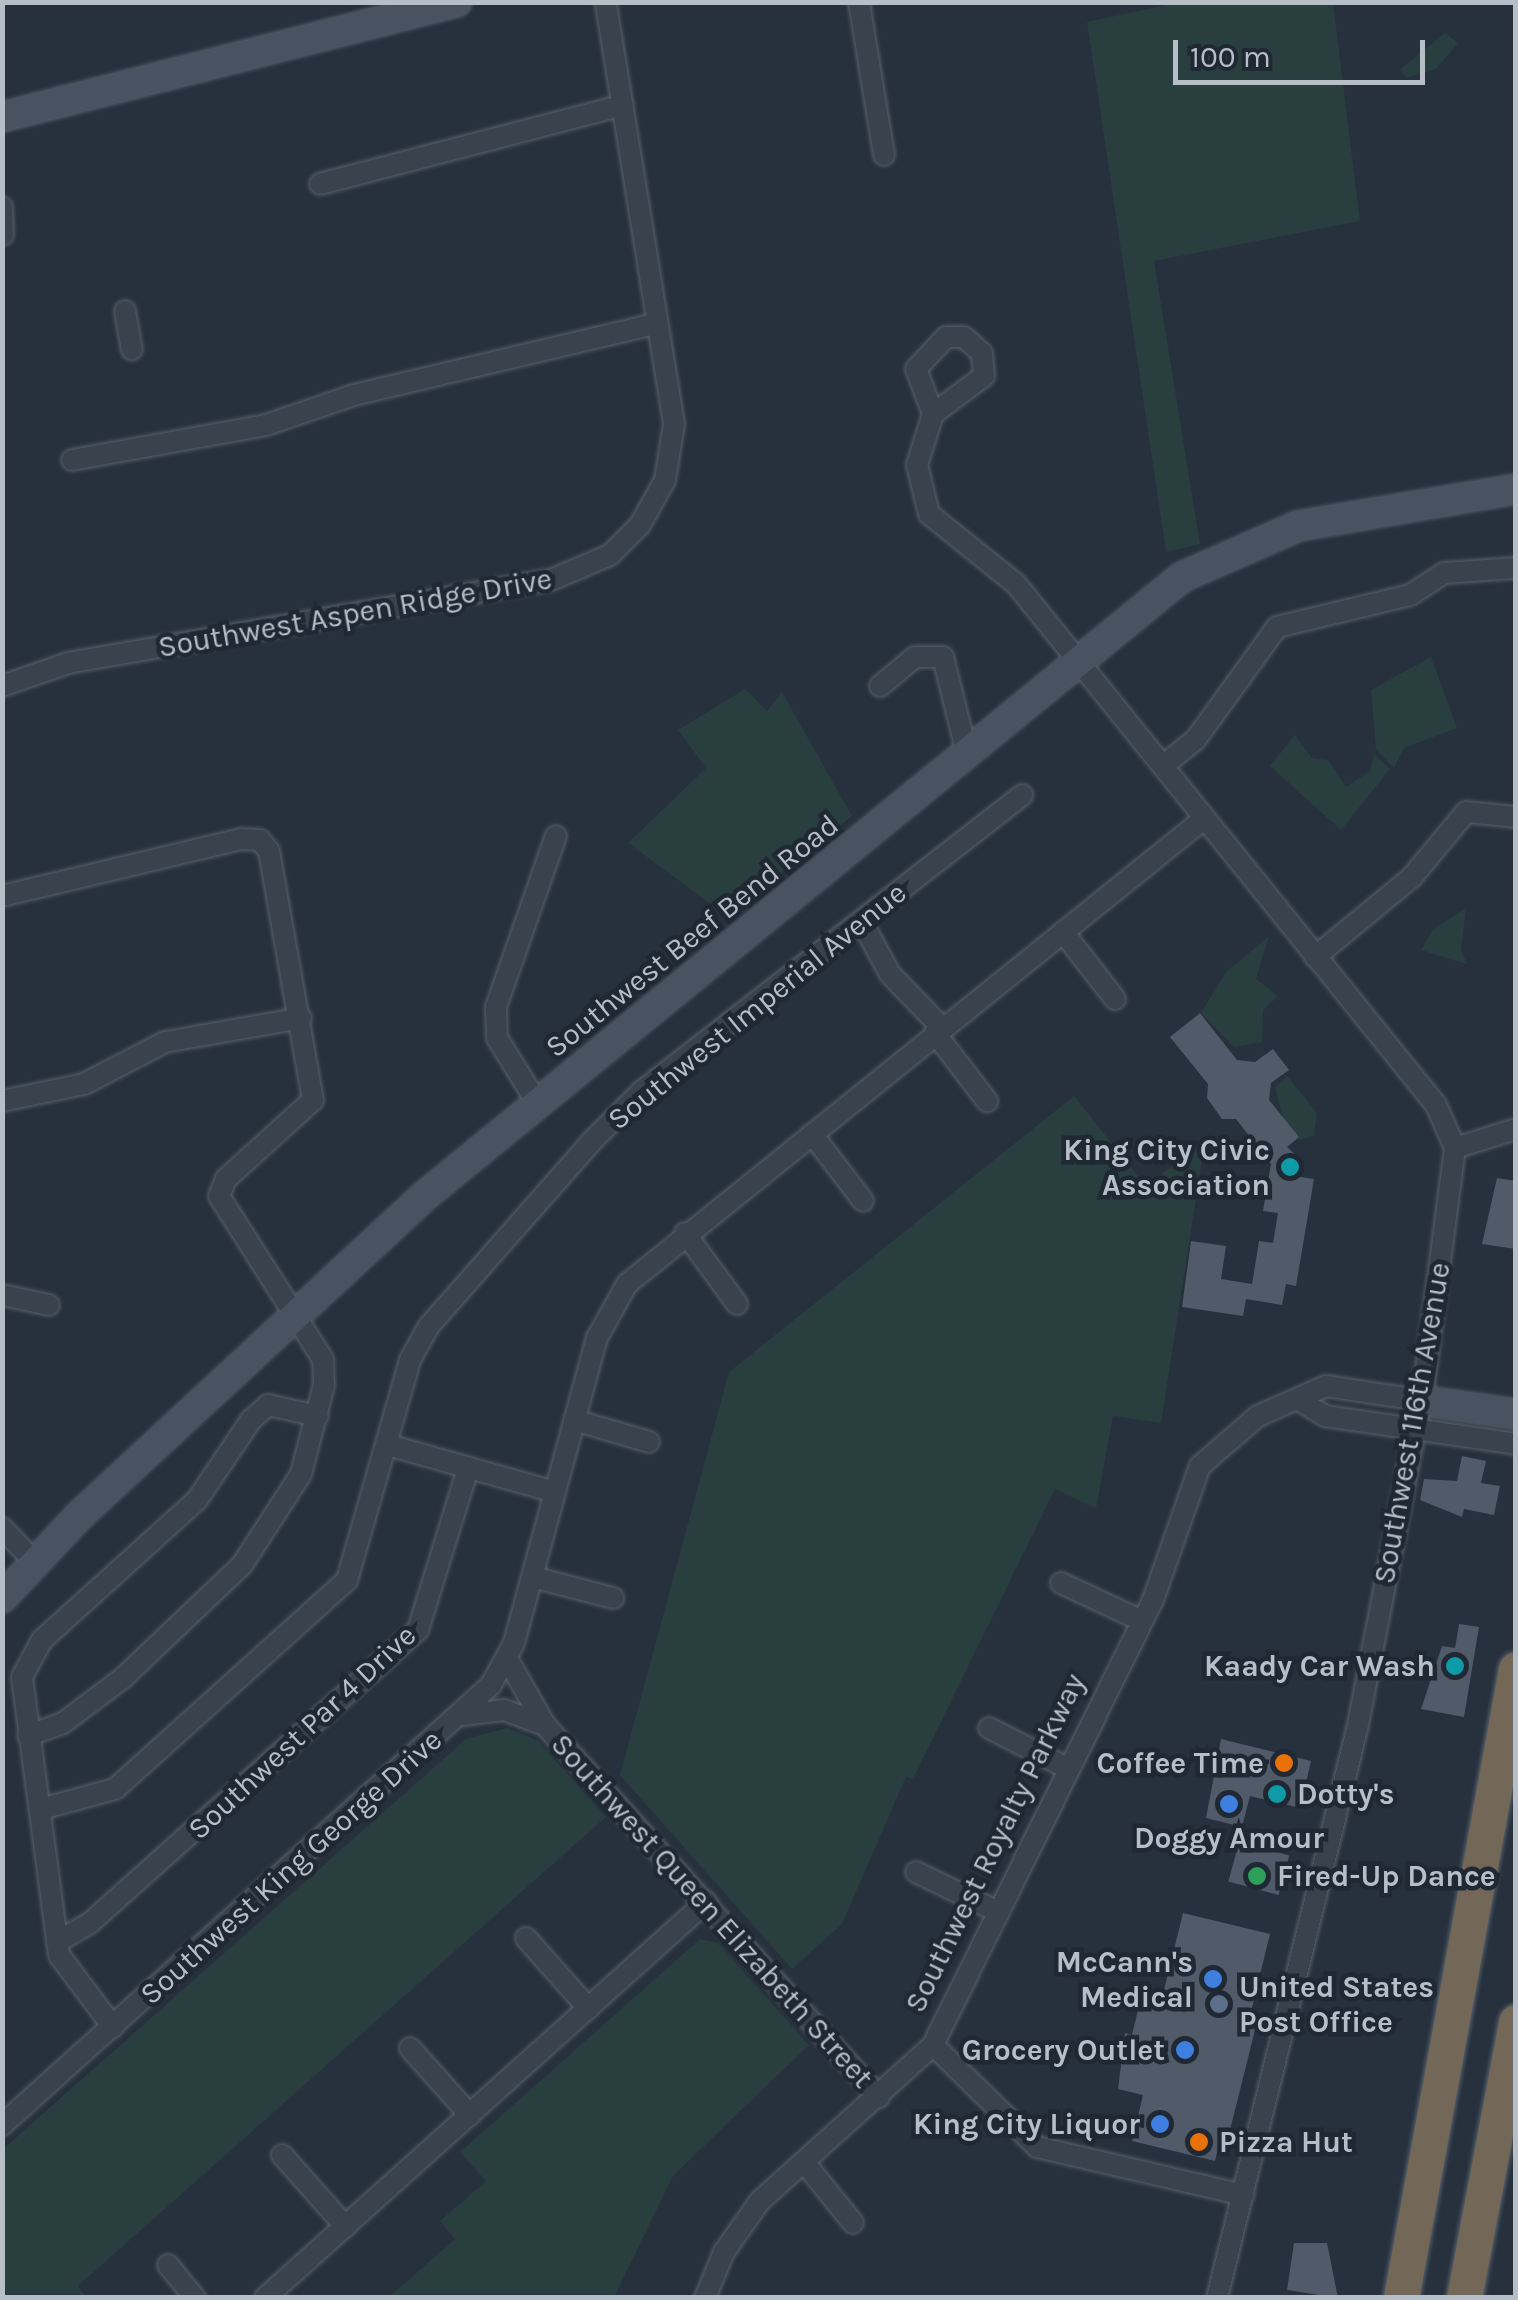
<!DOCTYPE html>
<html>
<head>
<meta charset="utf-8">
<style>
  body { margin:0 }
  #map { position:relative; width:1518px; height:2300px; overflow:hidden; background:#26313d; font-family:Karla,sans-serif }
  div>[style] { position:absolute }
  .green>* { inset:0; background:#293e3f }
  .building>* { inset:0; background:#505a68; transform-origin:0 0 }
  .roads { filter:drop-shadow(0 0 2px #58616b) drop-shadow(0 0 2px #58616b) }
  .street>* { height:20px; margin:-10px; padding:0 10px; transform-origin:10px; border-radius:10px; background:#3a434d }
  .secondary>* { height:28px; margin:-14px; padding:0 14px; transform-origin:14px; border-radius:14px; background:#485260 }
  .highway>* { height:35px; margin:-17.5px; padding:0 17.5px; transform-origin:17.5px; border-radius:17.5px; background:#736858 }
  .dots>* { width:28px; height:28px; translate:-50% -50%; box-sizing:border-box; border:5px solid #1f2833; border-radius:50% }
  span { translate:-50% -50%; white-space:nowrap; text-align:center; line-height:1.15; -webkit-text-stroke:9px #1f2833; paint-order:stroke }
  .street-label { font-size:30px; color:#b6bec8 }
  .poi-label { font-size:30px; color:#b6bec8; font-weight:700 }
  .right { translate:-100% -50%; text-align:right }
  .left { translate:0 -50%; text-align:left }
  .frame { position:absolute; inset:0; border:5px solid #b6bec8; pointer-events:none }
  .scale { position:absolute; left:1173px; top:40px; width:252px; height:45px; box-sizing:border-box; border:5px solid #b6bec8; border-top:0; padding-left:12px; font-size:30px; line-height:35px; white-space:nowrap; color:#b6bec8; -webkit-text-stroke:8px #1f2833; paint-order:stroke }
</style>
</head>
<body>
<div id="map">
  <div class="green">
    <div style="clip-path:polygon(1176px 3px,1333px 3px,1360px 221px,1154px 261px,1200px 544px,1166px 552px,1087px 22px)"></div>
    <div style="clip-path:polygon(1445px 33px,1458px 43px,1436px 69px,1406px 78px,1400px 70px)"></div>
    <div style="clip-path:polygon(1431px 657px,1457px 728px,1404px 748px,1394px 768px,1376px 749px,1371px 690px)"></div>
    <div style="clip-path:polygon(745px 689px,767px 711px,782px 692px,852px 816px,727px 916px,628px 843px,706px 768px,678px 730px)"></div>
    <div style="clip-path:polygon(1295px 735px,1312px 758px,1328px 760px,1346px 787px,1370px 771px,1374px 754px,1390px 769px,1341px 830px,1270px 766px)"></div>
    <div style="clip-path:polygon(1466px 908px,1461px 950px,1467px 964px,1421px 950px,1433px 929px)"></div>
    <div style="clip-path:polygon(1269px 936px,1256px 979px,1278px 996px,1263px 1010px,1262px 1042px,1234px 1047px,1201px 1013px,1226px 972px)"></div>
    <div style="clip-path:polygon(1287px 1076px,1317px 1113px,1314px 1136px,1299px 1140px,1282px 1116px,1275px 1087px)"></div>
    <div style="clip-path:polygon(1074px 1096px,1146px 1186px,1205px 1141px,1161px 1423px,1113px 1416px,1096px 1509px,1055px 1489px,913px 1779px,906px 1777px,842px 1924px,792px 1969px,620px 1775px,729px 1372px)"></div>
    <div style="clip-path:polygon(507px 1728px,537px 1740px,606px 1817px,78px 2286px,86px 2297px,3px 2297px,3px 2149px,466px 1739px)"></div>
    <div style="clip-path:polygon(700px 1939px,718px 1943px,809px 2045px,673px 2176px,614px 2297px,389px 2297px,455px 2239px,440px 2221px,486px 2181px,460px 2152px)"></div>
  </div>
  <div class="building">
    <div style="clip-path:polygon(1200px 1013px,1237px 1060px,1255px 1062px,1273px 1049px,1289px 1070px,1271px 1083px,1269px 1100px,1299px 1137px,1287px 1147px,1297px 1156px,1294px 1176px,1314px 1179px,1296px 1286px,1286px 1284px,1282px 1305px,1246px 1299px,1243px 1316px,1182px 1307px,1191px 1241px,1226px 1246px,1221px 1279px,1252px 1284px,1259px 1241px,1273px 1243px,1278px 1213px,1263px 1211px,1271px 1164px,1236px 1119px,1222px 1119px,1207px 1098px,1208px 1084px,1170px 1037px)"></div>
    <div style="clip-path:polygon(1497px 1178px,1516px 1181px,1516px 1249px,1482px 1244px)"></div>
    <div style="clip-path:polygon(1462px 1456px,1486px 1461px,1481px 1483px,1500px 1486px,1494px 1515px,1464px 1509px,1462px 1517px,1420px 1500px,1424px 1479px,1457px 1481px)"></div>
    <div style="clip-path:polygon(1459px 1624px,1479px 1627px,1464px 1717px,1421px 1709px,1442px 1646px,1455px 1648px)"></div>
    <div style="clip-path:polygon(1221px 1739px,1311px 1761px,1300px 1808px,1250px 1796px,1242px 1827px,1206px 1818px)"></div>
    <div style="left:1239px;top:1842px;width:52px;height:41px;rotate:15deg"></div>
    <div style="clip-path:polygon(1183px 1913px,1270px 1934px,1250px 2016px,1258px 2018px,1229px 2134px,1222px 2132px,1215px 2161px,1132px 2141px,1143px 2095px,1118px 2089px,1125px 2033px,1132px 2035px,1143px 1989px,1163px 1994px)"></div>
    <div style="clip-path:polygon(1294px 2243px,1327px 2243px,1338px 2298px,1287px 2290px)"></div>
  </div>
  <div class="roads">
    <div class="street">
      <div style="left:859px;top:2px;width:155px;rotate:80.7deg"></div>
      <div style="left:320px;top:184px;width:313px;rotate:-14.6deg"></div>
      <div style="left:2px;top:207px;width:28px;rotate:88deg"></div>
      <div style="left:125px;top:311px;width:39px;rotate:80deg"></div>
      <div style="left:933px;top:414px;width:48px;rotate:-110.7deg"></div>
      <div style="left:916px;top:369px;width:44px;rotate:-46.8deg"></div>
      <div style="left:946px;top:337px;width:18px"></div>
      <div style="left:964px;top:337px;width:24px;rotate:42deg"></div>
      <div style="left:982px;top:353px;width:23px;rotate:85deg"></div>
      <div style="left:984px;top:376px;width:64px;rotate:143.3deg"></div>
      <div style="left:933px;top:414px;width:53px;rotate:107.4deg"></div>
      <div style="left:917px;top:465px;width:50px;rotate:76.2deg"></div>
      <div style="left:929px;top:514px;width:112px;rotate:38.8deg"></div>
      <div style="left:1016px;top:584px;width:669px;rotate:51.13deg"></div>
      <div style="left:1436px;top:1105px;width:47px;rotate:66.2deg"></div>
      <div style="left:1455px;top:1148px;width:244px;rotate:97.5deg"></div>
      <div style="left:1423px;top:1390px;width:345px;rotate:101deg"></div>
      <div style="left:1357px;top:1729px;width:586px;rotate:103.82deg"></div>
      <div style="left:72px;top:460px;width:197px;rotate:-10.2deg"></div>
      <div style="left:266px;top:425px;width:93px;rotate:-18.8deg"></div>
      <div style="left:354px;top:395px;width:312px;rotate:-13.3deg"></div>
      <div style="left:2px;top:686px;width:70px;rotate:-19.2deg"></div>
      <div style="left:68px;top:663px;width:490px;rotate:-9.8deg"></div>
      <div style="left:551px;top:580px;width:64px;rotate:-23deg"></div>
      <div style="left:610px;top:555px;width:42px;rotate:-45deg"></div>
      <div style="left:640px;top:525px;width:51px;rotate:-60.9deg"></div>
      <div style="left:665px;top:480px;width:57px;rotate:-80.9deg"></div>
      <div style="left:674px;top:424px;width:427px;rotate:-99.2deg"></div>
      <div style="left:880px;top:686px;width:45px;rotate:-39.6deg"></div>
      <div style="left:915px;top:657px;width:28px"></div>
      <div style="left:943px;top:657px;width:100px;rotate:76.1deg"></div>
      <div style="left:1164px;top:765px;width:41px;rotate:-39.1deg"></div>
      <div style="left:1196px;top:739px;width:138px;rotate:-54.1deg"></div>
      <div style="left:1277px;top:627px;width:137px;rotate:-13.5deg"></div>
      <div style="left:1410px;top:595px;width:40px;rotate:-32.9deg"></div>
      <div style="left:1444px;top:573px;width:72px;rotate:-4deg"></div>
      <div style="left:2px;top:896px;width:246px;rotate:-13.4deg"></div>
      <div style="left:241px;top:839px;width:19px;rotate:3deg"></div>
      <div style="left:260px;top:840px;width:14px;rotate:51deg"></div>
      <div style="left:269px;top:851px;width:253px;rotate:80deg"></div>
      <div style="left:313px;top:1100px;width:118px;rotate:137.8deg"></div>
      <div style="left:226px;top:1179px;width:18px;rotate:112deg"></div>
      <div style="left:219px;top:1196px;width:193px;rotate:57.5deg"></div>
      <div style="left:323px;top:1359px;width:26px;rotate:88deg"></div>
      <div style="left:324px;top:1385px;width:92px;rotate:104.5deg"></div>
      <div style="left:301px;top:1474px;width:108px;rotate:123deg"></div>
      <div style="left:242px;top:1565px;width:164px;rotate:136.5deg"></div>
      <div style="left:123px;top:1678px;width:75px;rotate:143.1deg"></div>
      <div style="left:63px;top:1723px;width:37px;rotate:160deg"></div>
      <div style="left:862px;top:922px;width:59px;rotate:61.7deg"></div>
      <div style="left:890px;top:974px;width:75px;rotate:46.1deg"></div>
      <div style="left:1063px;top:932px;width:85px;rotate:52.2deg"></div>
      <div style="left:1315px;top:957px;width:126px;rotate:-39.5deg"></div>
      <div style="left:1412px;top:877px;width:85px;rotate:-50.3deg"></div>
      <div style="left:1466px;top:812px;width:50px;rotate:5.7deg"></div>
      <div style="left:935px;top:1033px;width:86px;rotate:52.6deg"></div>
      <div style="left:2px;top:1101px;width:84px;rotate:-11.7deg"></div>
      <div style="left:84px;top:1084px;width:91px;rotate:-27.4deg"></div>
      <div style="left:165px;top:1042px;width:138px;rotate:-10deg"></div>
      <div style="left:538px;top:1104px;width:78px;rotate:-121.8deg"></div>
      <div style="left:497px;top:1038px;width:31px;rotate:-92deg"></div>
      <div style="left:496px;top:1007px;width:181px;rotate:-70.7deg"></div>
      <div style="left:812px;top:1134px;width:84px;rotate:52.7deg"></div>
      <div style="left:1455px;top:1148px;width:64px;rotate:-17.3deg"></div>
      <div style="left:685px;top:1233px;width:88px;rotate:53.8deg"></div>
      <div style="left:2px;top:1295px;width:48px;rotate:12deg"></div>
      <div style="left:1302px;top:1402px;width:27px;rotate:31deg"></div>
      <div style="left:1325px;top:1416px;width:193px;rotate:8.3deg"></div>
      <div style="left:574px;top:1420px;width:78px;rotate:16.3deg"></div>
      <div style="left:388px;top:1445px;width:173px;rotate:15.7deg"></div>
      <div style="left:2px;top:1528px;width:47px;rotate:45.9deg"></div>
      <div style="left:533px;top:1577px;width:83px;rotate:14.7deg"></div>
      <div style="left:1061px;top:1583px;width:89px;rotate:25.1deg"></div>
      <div style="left:508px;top:1660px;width:75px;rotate:60.4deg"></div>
      <div style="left:545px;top:1725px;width:500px;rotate:48.1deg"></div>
      <div style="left:463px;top:1715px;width:41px;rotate:-7deg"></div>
      <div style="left:504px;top:1710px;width:44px;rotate:20.1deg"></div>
      <div style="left:989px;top:1728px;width:90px;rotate:27.1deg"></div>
      <div style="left:41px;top:1809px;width:77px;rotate:-15.1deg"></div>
      <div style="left:115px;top:1789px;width:312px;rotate:-42deg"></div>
      <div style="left:347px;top:1580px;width:229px;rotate:-74deg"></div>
      <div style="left:410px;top:1360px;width:39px;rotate:-61deg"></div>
      <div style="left:429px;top:1326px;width:245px;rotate:-48.6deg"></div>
      <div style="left:591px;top:1142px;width:72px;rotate:-45deg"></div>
      <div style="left:642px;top:1091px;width:482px;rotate:-37.9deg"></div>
      <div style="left:916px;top:1872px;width:91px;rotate:26deg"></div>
      <div style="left:526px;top:1938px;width:94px;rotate:48.5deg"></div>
      <div style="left:57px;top:1942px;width:38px;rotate:-30deg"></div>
      <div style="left:90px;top:1923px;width:440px;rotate:-41.8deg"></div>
      <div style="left:418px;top:1630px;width:170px;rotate:-72.8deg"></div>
      <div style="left:113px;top:2027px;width:90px;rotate:-126.9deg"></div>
      <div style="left:59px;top:1955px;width:280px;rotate:-97.6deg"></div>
      <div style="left:22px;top:1677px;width:42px;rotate:-61.6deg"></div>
      <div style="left:42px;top:1640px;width:209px;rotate:-42.1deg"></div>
      <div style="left:197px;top:1500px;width:97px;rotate:-56deg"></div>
      <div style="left:251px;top:1420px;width:23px;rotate:-41deg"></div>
      <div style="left:268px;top:1405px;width:51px;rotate:12.4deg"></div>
      <div style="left:933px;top:2045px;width:146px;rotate:44.4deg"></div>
      <div style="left:1037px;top:2147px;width:212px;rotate:13.1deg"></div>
      <div style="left:410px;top:2048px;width:90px;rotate:48.2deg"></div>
      <div style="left:2px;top:2125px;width:658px;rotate:-41.98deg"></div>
      <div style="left:491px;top:1685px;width:48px;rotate:-61.3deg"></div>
      <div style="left:514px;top:1643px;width:316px;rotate:-74.8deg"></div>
      <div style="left:597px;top:1338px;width:62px;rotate:-60.9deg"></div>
      <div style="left:627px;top:1284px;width:742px;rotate:-38.88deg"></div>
      <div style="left:282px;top:2155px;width:96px;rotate:48.4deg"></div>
      <div style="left:804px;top:2162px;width:78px;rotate:51.2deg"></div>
      <div style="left:168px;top:2265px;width:43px;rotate:50.7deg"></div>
      <div style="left:265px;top:2298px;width:593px;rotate:-41.92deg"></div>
      <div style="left:705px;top:2298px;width:50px;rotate:-67.6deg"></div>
      <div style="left:724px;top:2252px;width:62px;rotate:-54.8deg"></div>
      <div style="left:760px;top:2201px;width:233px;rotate:-42deg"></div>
      <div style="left:933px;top:2045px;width:496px;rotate:-63.7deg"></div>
      <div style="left:1153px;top:1600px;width:142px;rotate:-70.7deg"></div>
      <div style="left:1200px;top:1466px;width:77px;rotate:-40.8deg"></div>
      <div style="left:1258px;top:1416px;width:74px;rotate:-23.8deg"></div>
      <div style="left:1326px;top:1386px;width:95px;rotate:8.5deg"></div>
    </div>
    <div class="secondary">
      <div style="left:2px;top:117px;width:469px;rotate:-14.2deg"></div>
      <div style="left:1420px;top:1400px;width:97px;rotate:8.3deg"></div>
      <div style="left:2px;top:1598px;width:114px;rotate:-46.8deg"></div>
      <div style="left:80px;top:1515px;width:466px;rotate:-42.8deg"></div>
      <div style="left:422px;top:1198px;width:981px;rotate:-39.25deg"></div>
      <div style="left:1182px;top:577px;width:127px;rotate:-23.7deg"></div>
      <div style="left:1298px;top:526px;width:221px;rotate:-9.6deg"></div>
    </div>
    <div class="highway">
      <div style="left:1401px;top:2298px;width:639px;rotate:-79.64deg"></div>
      <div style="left:1464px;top:2298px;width:281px;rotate:-79.3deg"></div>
    </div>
  </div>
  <div class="dots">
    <div style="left:1290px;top:1167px;background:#0f9aa8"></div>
    <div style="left:1455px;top:1666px;background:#0f9aa8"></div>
    <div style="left:1284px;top:1763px;background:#e8710a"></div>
    <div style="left:1277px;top:1794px;background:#0f9aa8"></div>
    <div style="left:1229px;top:1804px;background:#3f7fe0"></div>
    <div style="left:1257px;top:1876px;background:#2e9e5b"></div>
    <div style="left:1213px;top:1979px;background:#3f7fe0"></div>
    <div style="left:1219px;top:2004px;background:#5c6f8a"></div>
    <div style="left:1185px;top:2050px;background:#3f7fe0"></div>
    <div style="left:1160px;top:2124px;background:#3f7fe0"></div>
    <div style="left:1199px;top:2142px;background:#e8710a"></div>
  </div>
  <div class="street-label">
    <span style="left:355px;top:613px;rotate:-10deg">Southwest Aspen Ridge Drive</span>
    <span style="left:692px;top:936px;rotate:-39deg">Southwest Beef Bend Road</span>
    <span style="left:757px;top:1006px;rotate:-39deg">Southwest Imperial Avenue</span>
    <span style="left:1412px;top:1423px;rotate:-80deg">Southwest 116th Avenue</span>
    <span style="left:302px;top:1732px;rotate:-43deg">Southwest Par 4 Drive</span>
    <span style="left:995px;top:1843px;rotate:-64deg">Southwest Royalty Parkway</span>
    <span style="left:291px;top:1867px;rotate:-42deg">Southwest King George Drive</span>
    <span style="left:712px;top:1911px;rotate:48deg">Southwest Queen Elizabeth Street</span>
  </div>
  <div class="poi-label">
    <span class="right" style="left:1270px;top:1167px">King City Civic<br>Association</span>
    <span class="right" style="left:1435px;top:1666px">Kaady Car Wash</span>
    <span class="right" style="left:1264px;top:1763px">Coffee Time</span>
    <span class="left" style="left:1297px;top:1794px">Dotty's</span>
    <span style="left:1229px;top:1838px">Doggy Amour</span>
    <span class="left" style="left:1277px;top:1876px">Fired-Up Dance</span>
    <span class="right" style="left:1193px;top:1979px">McCann's<br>Medical</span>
    <span class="left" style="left:1239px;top:2004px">United States<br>Post Office</span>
    <span class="right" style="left:1165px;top:2050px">Grocery Outlet</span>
    <span class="right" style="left:1140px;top:2124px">King City Liquor</span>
    <span class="left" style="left:1219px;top:2142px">Pizza Hut</span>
  </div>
  <div class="frame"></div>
  <div class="scale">100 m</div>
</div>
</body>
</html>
